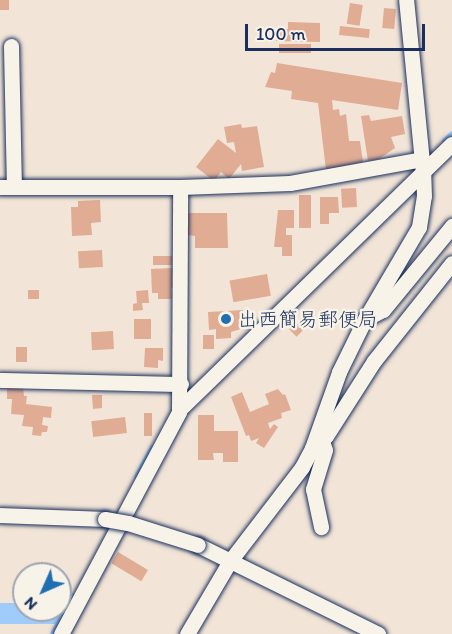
<!DOCTYPE html>
<html>
<head>
<meta charset="utf-8">
<style>
  body { margin:0 }
  #map { position:relative; width:452px; height:634px; overflow:hidden; background:#f2e5d7; font-family:Itim,"Klee One",sans-serif }
  div>[style] { position:absolute }
  .stream>* { height:4px; margin:-2px; padding:0 2px; transform-origin:2px; border-radius:2px; background:#9fccfa }
  .river>* { height:21px; margin:-10.5px; padding:0 10.5px; transform-origin:10.5px; border-radius:10.5px; background:#9fccfa }
  .building>* { inset:0; background:#e0ac94; transform-origin:0 0 }
  .roads { filter:drop-shadow(0 0 2px #1b2f5e) drop-shadow(0 0 2px #1b2f5e) }
  .minor>* { height:15px; margin:-7.5px; padding:0 7.5px; transform-origin:7.5px; border-radius:7.5px; background:#f7f3e8 }
  .bridges { filter:drop-shadow(0 0 2px #1b2f5e) drop-shadow(0 0 2px #1b2f5e) }
  .minor-bridge>* { height:15px; margin:-7.5px; padding:0 7.5px; transform-origin:7.5px; border-radius:7.5px; background:#f7f3e8 }
  .dots>* { width:16px; height:16px; translate:-50% -50%; box-sizing:border-box; border:3px solid #f7f3e8; border-radius:50% }
  span { translate:-50% -50%; white-space:nowrap; text-align:center; line-height:1.15; -webkit-text-stroke:5px #f7f3e8; paint-order:stroke }
  .poi-label { font-size:20px; color:#1b2f5e }
  .left { translate:0 -50%; text-align:left }
  .north { position:absolute; left:12px; top:562px; width:60px; height:60px; box-sizing:border-box; background:#f7f3e8; border:2px solid #9fa5b1; border-radius:50%; rotate:225deg; font-size:16px; font-weight:700; line-height:24px; text-align:center; color:#1b2f5e }
  .north::after { content:''; display:block; margin:auto; width:21px; height:27px; background:#1f6fb2; clip-path:polygon(50% 0,100% 100%,50% 72%,0 100%) }
  .scale { position:absolute; left:245px; top:24px; width:180px; height:27px; box-sizing:border-box; border:3px solid #1b2f5e; border-top:0; padding-left:8px; font-size:18px; line-height:21px; white-space:nowrap; color:#1b2f5e; -webkit-text-stroke:4px #f7f3e8; paint-order:stroke }
</style>
</head>
<body>
<div id="map">
  <div class="stream">
    <div style="left:444px;top:141px;width:11px;rotate:-45deg"></div>
    <div style="left:136px;top:477px;width:34px;rotate:-62deg"></div>
    <div style="left:52px;top:634px;width:44px;rotate:-61.7deg"></div>
  </div>
  <div class="river">
    <div style="left:0;top:613px;width:64px"></div>
  </div>
  <div class="building">
    <div style="left:0;top:0;width:9px;height:10px"></div>
    <div style="left:350px;top:3px;width:13px;height:21px;rotate:9deg"></div>
    <div style="left:384px;top:8px;width:12px;height:20px;rotate:5deg"></div>
    <div style="clip-path:polygon(288px 22px,320px 23px,320px 42px,276px 41px,276px 29px,288px 29px)"></div>
    <div style="left:340px;top:26px;width:30px;height:9px;rotate:6deg"></div>
    <div style="left:279px;top:44px;width:32px;height:9px"></div>
    <div style="clip-path:polygon(277px 63px,402px 83px,398px 110px,332px 100px,333px 110px,339px 109px,340px 116px,346px 114px,349px 141px,360px 141px,363px 162px,326px 170px,318px 103px,291px 99px,292px 91px,265px 87px,271px 72px,275px 73px)"></div>
    <div style="clip-path:polygon(369px 115px,371px 121px,402px 116px,405px 134px,391px 137px,395px 148px,379px 159px,368px 161px,361px 116px)"></div>
    <div style="clip-path:polygon(241px 124px,242px 128px,257px 126px,264px 167px,242px 171px,241px 164px,229px 179px,221px 172px,214px 181px,196px 167px,218px 139px,236px 153px,234px 142px,227px 143px,224px 127px)"></div>
    <div style="left:356px;top:188px;width:19px;height:15px;rotate:87deg"></div>
    <div style="left:299px;top:195px;width:12px;height:33px"></div>
    <div style="clip-path:polygon(320px 197px,338px 197px,339px 213px,329px 213px,329px 224px,320px 224px)"></div>
    <div style="clip-path:polygon(100px 200px,101px 222px,91px 223px,92px 235px,72px 236px,71px 207px,78px 207px,78px 201px)"></div>
    <div style="clip-path:polygon(278px 210px,294px 210px,294px 228px,286px 228px,286px 235px,292px 235px,292px 256px,282px 256px,282px 247px,274px 247px)"></div>
    <div style="clip-path:polygon(187px 213px,227px 213px,228px 248px,195px 248px,195px 236px,188px 235px)"></div>
    <div style="left:102px;top:250px;width:17px;height:24px;rotate:87deg"></div>
    <div style="left:153px;top:256px;width:19px;height:9px"></div>
    <div style="clip-path:polygon(173px 268px,174px 288px,171px 288px,172px 299px,158px 299px,158px 293px,152px 293px,151px 269px)"></div>
    <div style="left:267px;top:274px;width:22px;height:38px;rotate:80deg"></div>
    <div style="left:28px;top:290px;width:11px;height:9px"></div>
    <div style="clip-path:polygon(148px 290px,149px 303px,142px 303px,143px 310px,133px 311px,133px 304px,137px 303px,136px 291px)"></div>
    <div style="clip-path:polygon(243px 310px,244px 328px,231px 332px,231px 338px,216px 339px,216px 329px,209px 330px,208px 312px)"></div>
    <div style="left:305px;top:314px;width:10px;height:22px;rotate:45deg"></div>
    <div style="left:134px;top:319px;width:17px;height:20px"></div>
    <div style="left:113px;top:331px;width:18px;height:22px;rotate:87deg"></div>
    <div style="left:203px;top:335px;width:11px;height:14px"></div>
    <div style="left:16px;top:347px;width:11px;height:15px"></div>
    <div style="clip-path:polygon(145px 348px,163px 348px,163px 361px,158px 360px,158px 368px,144px 367px)"></div>
    <div style="clip-path:polygon(23px 386px,24px 396px,27px 396px,26px 404px,52px 407px,51px 418px,43px 417px,42px 425px,48px 426px,47px 432px,42px 432px,41px 436px,32px 435px,33px 427px,22px 426px,24px 415px,11px 414px,12px 399px,7px 399px,7px 388px)"></div>
    <div style="clip-path:polygon(278px 389px,283px 395px,285px 394px,291px 410px,281px 413px,282px 418px,268px 423px,270px 429px,274px 424px,278px 427px,264px 448px,256px 443px,259px 438px,251px 441px,249px 435px,246px 436px,231px 397px,242px 392px,250px 412px,269px 404px,265px 394px)"></div>
    <div style="clip-path:polygon(92px 395px,102px 395px,102px 408px,93px 409px)"></div>
    <div style="left:144px;top:413px;width:8px;height:23px"></div>
    <div style="clip-path:polygon(198px 415px,214px 415px,214px 431px,238px 431px,238px 462px,223px 462px,223px 453px,213px 453px,214px 460px,198px 460px)"></div>
    <div style="left:125px;top:417px;width:16px;height:34px;rotate:83deg"></div>
    <div style="left:118px;top:552px;width:35px;height:13px;rotate:31deg"></div>
  </div>
  <div class="roads">
    <div class="minor">
      <div style="left:11px;top:46px;width:141px;rotate:88.8deg"></div>
      <div style="left:0;top:187px;width:180px"></div>
      <div style="left:180px;top:187px;width:110px;rotate:-2.1deg"></div>
      <div style="left:290px;top:183px;width:134px;rotate:-10.3deg"></div>
      <div style="left:365px;top:319px;width:20px;rotate:-27deg"></div>
      <div style="left:383px;top:310px;width:109px;rotate:-50.6deg"></div>
      <div style="left:0;top:380px;width:181px;rotate:1.3deg"></div>
      <div style="left:179px;top:410px;width:381px;rotate:-44.3deg"></div>
      <div style="left:317px;top:444px;width:6px"></div>
      <div style="left:323px;top:444px;width:6px;rotate:72deg"></div>
      <div style="left:325px;top:450px;width:41px;rotate:107.1deg"></div>
      <div style="left:313px;top:489px;width:39px;rotate:78deg"></div>
      <div style="left:312px;top:448px;width:18px;rotate:-41deg"></div>
      <div style="left:326px;top:436px;width:89px;rotate:-57.4deg"></div>
      <div style="left:374px;top:361px;width:125px;rotate:-51.5deg"></div>
      <div style="left:0;top:515px;width:105px;rotate:2.2deg"></div>
      <div style="left:198px;top:545px;width:201px;rotate:26.3deg"></div>
      <div style="left:61px;top:634px;width:251px;rotate:-62deg"></div>
      <div style="left:179px;top:412px;width:225px;rotate:-89.7deg"></div>
      <div style="left:187px;top:634px;width:85px;rotate:-59.5deg"></div>
      <div style="left:230px;top:561px;width:118px;rotate:-52.5deg"></div>
      <div style="left:302px;top:467px;width:21px;rotate:-62deg"></div>
      <div style="left:312px;top:448px;width:81px;rotate:-70.4deg"></div>
      <div style="left:339px;top:372px;width:59px;rotate:-63.9deg"></div>
      <div style="left:365px;top:319px;width:107px;rotate:-59.6deg"></div>
      <div style="left:419px;top:227px;width:31px;rotate:-81deg"></div>
      <div style="left:424px;top:196px;width:24px;rotate:-92deg"></div>
      <div style="left:423px;top:172px;width:173px;rotate:-95.6deg"></div>
    </div>
  </div>
  <div class="bridges">
    <div class="minor-bridge">
      <div style="left:105px;top:519px;width:23px;rotate:10deg"></div>
      <div style="left:128px;top:523px;width:73px;rotate:17.4deg"></div>
    </div>
  </div>
  <div class="dots">
    <div style="left:226px;top:319px;background:#1f6fb2"></div>
  </div>
  <div class="poi-label">
    <span class="left" style="left:238px;top:319px">出西簡易郵便局</span>
  </div>
  <div class="north">N</div>
  <div class="scale">100 m</div>
</div>
</body>
</html>
